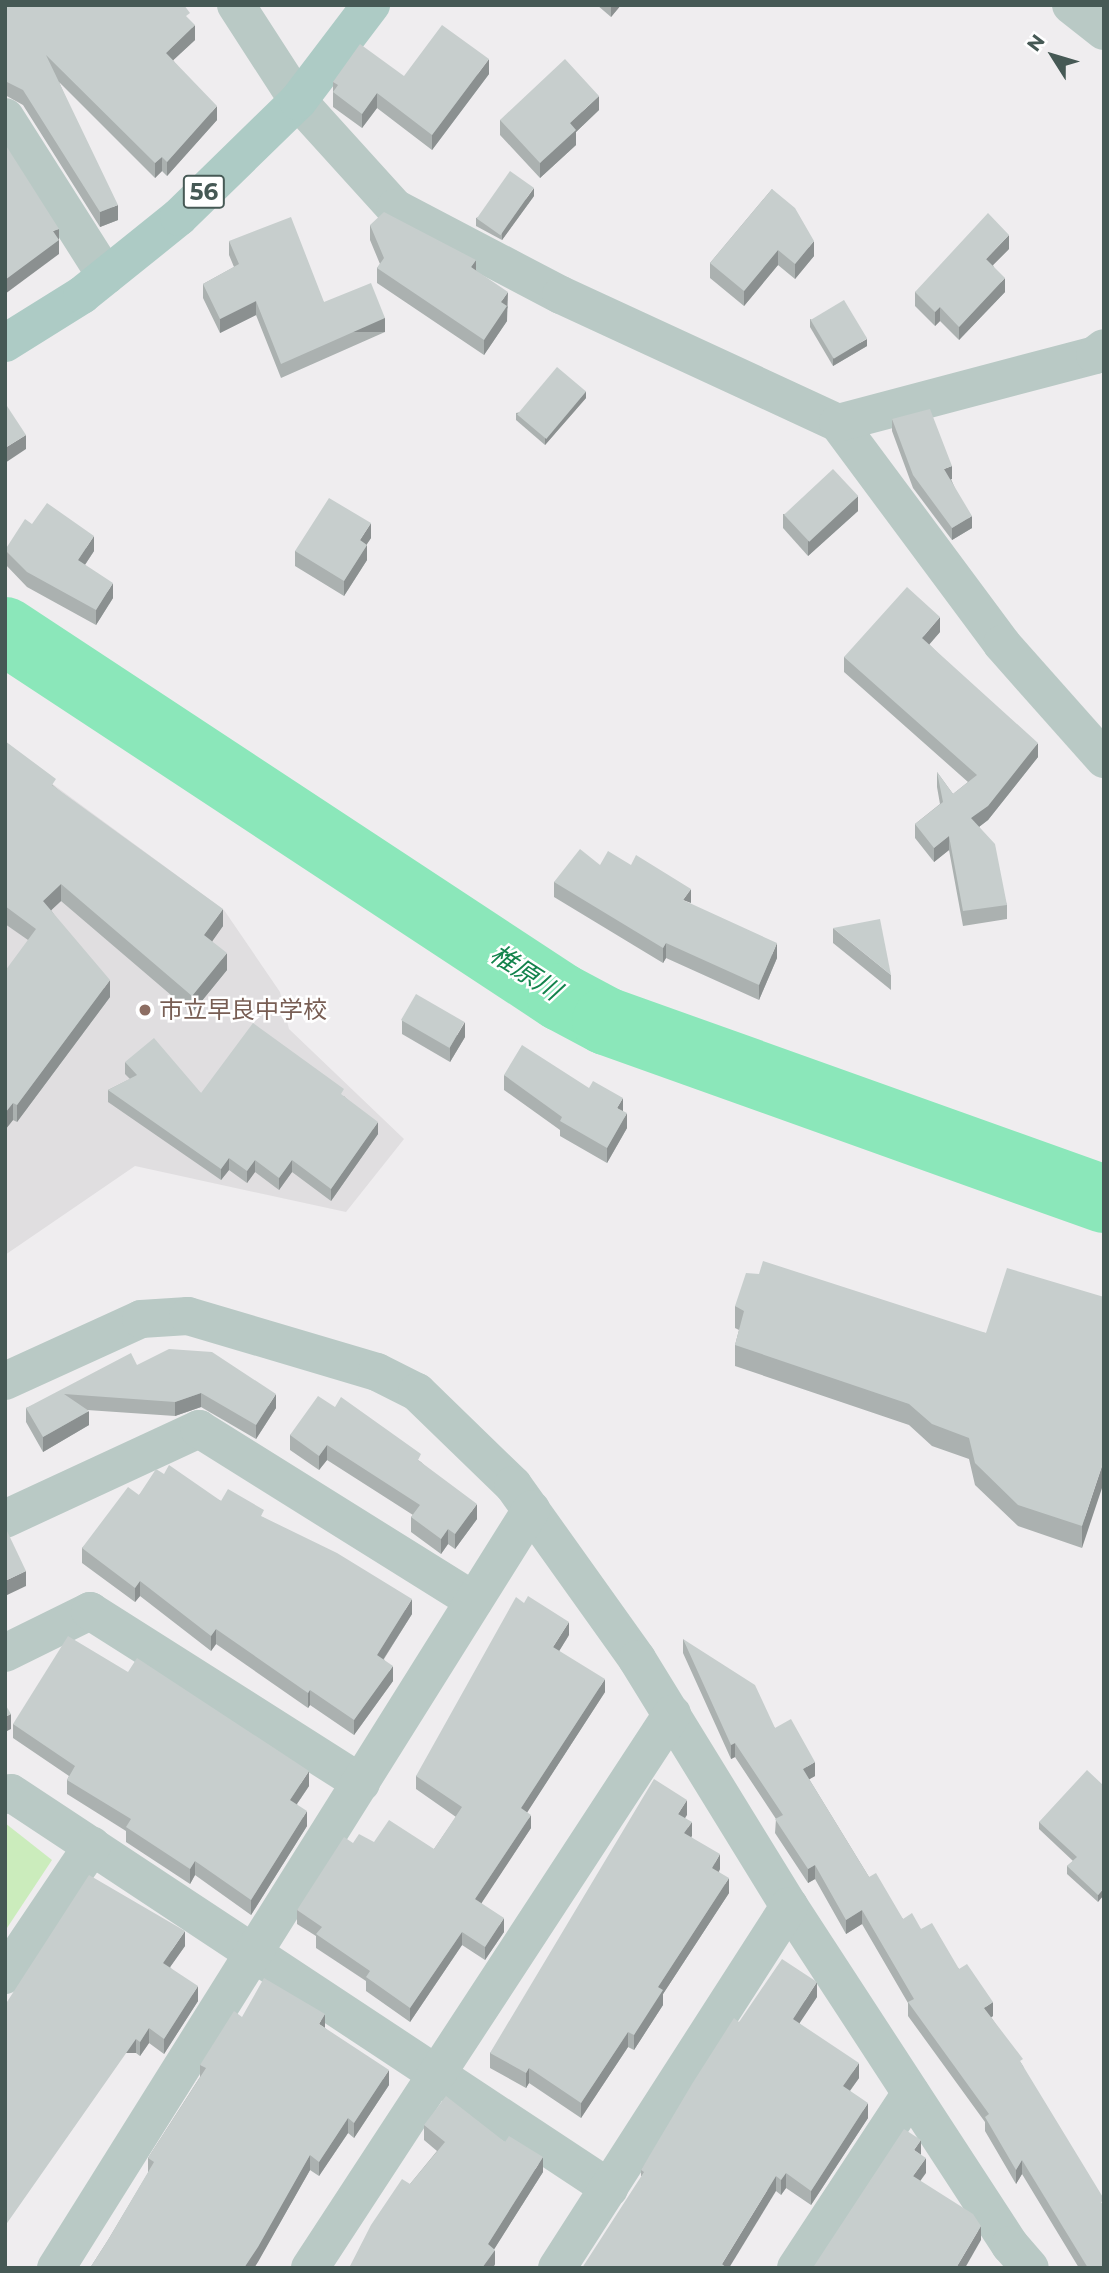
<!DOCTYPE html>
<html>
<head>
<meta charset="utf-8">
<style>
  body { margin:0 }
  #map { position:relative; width:1109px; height:2273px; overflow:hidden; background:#efedef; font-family:Montserrat,"Noto Sans JP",sans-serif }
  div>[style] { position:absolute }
  .education>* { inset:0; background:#e0dee0 }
  .green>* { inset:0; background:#cbecbc }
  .river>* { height:68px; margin:-34px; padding:0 34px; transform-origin:34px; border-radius:34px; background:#8be7ba }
  .minor>* { height:38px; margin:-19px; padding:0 19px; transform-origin:19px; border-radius:19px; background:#b9c9c5 }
  .major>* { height:38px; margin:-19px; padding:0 19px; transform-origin:19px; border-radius:19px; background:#adcbc5 }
  .wall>* { inset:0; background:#abb1b0 }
  .shaded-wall>* { inset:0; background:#8b9090; transform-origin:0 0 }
  .building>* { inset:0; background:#c7cecd; transform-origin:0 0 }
  .dots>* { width:19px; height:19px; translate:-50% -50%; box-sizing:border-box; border:4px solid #fff; border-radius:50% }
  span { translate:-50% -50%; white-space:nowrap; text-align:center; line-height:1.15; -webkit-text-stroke:5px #fff; paint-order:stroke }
  .shield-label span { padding:2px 5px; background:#fff; border:2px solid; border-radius:5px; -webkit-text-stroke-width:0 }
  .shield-label { font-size:23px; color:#465955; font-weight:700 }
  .education-label { font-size:24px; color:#785e54 }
  .left { translate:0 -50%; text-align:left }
  .water-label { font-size:26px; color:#13834c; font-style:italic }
  .frame { position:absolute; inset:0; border:7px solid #465955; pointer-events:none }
  .north { position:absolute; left:1018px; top:21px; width:70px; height:70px; -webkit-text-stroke:5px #fff; paint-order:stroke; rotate:307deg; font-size:19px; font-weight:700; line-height:28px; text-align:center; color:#465955 }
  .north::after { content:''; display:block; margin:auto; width:24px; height:32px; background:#465955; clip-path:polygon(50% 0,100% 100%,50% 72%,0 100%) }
</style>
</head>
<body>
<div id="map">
  <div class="education">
    <div style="clip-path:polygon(5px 749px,224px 910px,280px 992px,289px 1029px,404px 1139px,346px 1212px,135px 1166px,5px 1255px)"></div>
  </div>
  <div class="green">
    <div style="clip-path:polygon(5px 1823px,52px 1860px,5px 1931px)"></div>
  </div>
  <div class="river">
    <div style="left:5px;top:631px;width:666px;rotate:33.36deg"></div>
    <div style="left:561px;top:997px;width:51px;rotate:28.1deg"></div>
    <div style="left:606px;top:1021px;width:529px;rotate:19.67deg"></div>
  </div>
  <div class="minor">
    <div style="left:236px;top:5px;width:114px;rotate:57.1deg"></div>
    <div style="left:298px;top:101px;width:144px;rotate:47.8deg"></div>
    <div style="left:395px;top:208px;width:187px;rotate:27.7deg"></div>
    <div style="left:561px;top:295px;width:305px;rotate:24.8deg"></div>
    <div style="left:838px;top:423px;width:275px;rotate:53.4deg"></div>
    <div style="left:1002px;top:644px;width:154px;rotate:48.4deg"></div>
    <div style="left:1071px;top:5px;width:42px;rotate:38.2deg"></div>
    <div style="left:5px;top:117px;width:188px;rotate:57.6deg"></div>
    <div style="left:838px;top:423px;width:266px;rotate:-14.8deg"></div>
    <div style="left:1095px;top:355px;width:11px;rotate:-38deg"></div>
    <div style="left:5px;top:1381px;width:149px;rotate:-24.5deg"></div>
    <div style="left:141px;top:1319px;width:47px;rotate:-3.7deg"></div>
    <div style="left:188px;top:1316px;width:197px;rotate:16.5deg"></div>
    <div style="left:377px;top:1372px;width:45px;rotate:26.6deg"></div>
    <div style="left:417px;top:1392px;width:134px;rotate:44.1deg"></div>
    <div style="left:513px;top:1485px;width:214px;rotate:54.5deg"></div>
    <div style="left:637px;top:1659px;width:290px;rotate:58.4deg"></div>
    <div style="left:789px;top:1906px;width:405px;rotate:56.9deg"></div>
    <div style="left:1010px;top:2245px;width:30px;rotate:49deg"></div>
    <div style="left:5px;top:1519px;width:214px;rotate:-24.9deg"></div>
    <div style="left:199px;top:1429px;width:324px;rotate:32deg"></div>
    <div style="left:5px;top:1653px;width:95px;rotate:-26.3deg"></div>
    <div style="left:90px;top:1611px;width:321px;rotate:32.4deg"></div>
    <div style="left:5px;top:1795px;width:6px;rotate:-18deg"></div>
    <div style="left:11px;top:1793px;width:717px;rotate:33.45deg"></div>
    <div style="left:5px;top:1975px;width:156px;rotate:-56deg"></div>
    <div style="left:56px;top:2268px;width:895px;rotate:-57.93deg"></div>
    <div style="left:310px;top:2268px;width:662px;rotate:-56.84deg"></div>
    <div style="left:557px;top:2268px;width:430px;rotate:-57.3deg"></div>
    <div style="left:796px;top:2268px;width:209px;rotate:-56.7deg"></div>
  </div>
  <div class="major">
    <div style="left:5px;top:343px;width:91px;rotate:-31.9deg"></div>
    <div style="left:82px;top:295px;width:124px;rotate:-38.8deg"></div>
    <div style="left:179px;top:217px;width:166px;rotate:-44.3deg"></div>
    <div style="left:298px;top:101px;width:121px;rotate:-52.8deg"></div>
  </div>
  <div class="wall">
    <div style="clip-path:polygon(5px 5px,190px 21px,195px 40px,173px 60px,217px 120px,167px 176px,162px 171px,155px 178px,59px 82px,118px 220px,100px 227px,23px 105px,5px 95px)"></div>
    <div style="clip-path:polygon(597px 5px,621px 5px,611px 17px)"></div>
    <div style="clip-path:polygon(489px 74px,432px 150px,377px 108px,362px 128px,333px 107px,333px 82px,404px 76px)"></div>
    <div style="clip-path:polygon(599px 110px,576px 132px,576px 145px,540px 178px,500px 135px,500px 120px)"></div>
    <div style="clip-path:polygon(772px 189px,814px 256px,795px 279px,778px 265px,744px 306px,710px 278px,710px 263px)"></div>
    <div style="clip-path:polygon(534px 196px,502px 240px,476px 226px,476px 218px)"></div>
    <div style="clip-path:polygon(370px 225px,476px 270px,508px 307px,507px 309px,507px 321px,484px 355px,377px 283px,377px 268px,380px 264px,370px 240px)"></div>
    <div style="clip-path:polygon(229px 241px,324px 302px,385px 332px,281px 378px,256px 315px,220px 333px,203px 298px,203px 284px,234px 267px,229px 255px)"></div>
    <div style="clip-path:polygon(1009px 249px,993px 265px,1005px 292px,959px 340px,940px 321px,935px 326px,915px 306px,915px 292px)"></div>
    <div style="clip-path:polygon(810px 319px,867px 346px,833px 366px,810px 327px)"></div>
    <div style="clip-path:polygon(586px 398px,545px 445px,516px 420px,516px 413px)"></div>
    <div style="clip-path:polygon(892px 419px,952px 479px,951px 479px,972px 528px,952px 540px,913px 488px,892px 431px)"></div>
    <div style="clip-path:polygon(858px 511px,808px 556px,783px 528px,783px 514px)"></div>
    <div style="clip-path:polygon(32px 524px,94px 551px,85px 565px,113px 598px,96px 625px,27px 587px,5px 564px,5px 550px)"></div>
    <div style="clip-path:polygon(371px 538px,367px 544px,367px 560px,344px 596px,295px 566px,295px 551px)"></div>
    <div style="clip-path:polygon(940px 632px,929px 644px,1038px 757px,988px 820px,979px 827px,1007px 905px,1007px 919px,963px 926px,949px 850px,934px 862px,915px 838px,915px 824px,940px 804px,937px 787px,937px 772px,953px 794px,968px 782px,844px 672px,844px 657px)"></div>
    <div style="clip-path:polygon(5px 741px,56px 788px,223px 926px,212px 941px,227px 970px,192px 1013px,61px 901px,51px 910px,110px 997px,17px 1122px,13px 1120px,5px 1130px,28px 940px,5px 924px)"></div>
    <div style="clip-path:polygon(600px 865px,690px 904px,777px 958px,759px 1000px,666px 958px,663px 963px,554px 897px,554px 882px)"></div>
    <div style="clip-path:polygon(833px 928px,891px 975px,891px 990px,833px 943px)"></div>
    <div style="clip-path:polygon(402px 1020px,465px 1037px,450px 1062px,402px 1034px)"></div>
    <div style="clip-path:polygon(125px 1062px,201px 1093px,344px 1096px,378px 1134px,331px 1201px,292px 1172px,279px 1190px,255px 1172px,247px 1183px,229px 1170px,221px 1180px,108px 1102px,108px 1090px,130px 1079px,125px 1074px)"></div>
    <div style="clip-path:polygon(504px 1075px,623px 1111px,627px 1128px,607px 1163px,560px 1136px,560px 1130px,504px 1090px)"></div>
    <div style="clip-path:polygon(1104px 1297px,1082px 1548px,1018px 1526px,975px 1485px,969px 1459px,932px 1446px,909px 1425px,735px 1366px,735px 1345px,739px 1330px,735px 1328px,735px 1306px,986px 1333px)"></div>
    <div style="clip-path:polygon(137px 1365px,276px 1408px,256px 1439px,201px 1407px,175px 1416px,87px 1410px,89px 1425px,43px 1452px,26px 1422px,26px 1408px)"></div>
    <div style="clip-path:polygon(335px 1407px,421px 1462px,477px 1519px,455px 1549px,448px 1544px,441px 1554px,411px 1532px,411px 1517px,413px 1515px,327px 1460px,319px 1470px,290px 1450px,290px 1435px)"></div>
    <div style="clip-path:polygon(164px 1474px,221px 1501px,264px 1518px,412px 1614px,384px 1659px,393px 1681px,354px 1735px,310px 1705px,308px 1708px,216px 1644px,211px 1651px,140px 1596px,135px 1602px,82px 1563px,82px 1548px,139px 1495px)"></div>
    <div style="clip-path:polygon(569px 1635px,559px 1651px,605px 1692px,527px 1812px,531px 1828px,481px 1903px,504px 1932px,485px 1960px,462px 1945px,410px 2022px,366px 1991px,366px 1981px,316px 1948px,316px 1936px,297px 1924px,297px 1910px,353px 1843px,374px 1842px,434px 1849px,456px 1817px,416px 1789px,416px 1776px)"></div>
    <div style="clip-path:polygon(683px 1639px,775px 1728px,815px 1776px,809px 1779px,869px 1877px,903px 1919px,921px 1929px,959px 1969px,993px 2016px,991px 2017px,1023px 2066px,1104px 2268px,1079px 2268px,1022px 2174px,1016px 2184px,985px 2131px,985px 2122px,908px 2016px,908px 2003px,862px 1924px,846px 1934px,815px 1879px,808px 1883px,775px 1833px,776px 1819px,735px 1757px,731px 1759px,683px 1653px)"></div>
    <div style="clip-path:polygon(13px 1724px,309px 1786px,297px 1804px,307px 1826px,251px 1915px,195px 1875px,190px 1884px,126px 1842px,126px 1831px,67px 1794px,67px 1780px,69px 1776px,13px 1738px)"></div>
    <div style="clip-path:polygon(1104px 1786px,1098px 1902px,1067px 1874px,1067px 1866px,1073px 1861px,1039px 1829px,1039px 1822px)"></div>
    <div style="clip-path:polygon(687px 1815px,685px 1818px,691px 1837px,720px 1869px,719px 1872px,729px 1893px,663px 1994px,663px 2005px,634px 2050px,628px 2047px,581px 2118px,529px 2083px,526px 2088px,490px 2068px,490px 2053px)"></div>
    <div style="clip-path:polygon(185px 1946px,170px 1967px,198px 2001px,164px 2054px,149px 2043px,140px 2056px,136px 2053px,5px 2005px)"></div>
    <div style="clip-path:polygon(817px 1997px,799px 2023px,859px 2078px,850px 2091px,868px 2118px,811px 2205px,786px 2188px,781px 2195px,776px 2191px,641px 2176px,641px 2170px,739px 2022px)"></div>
    <div style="clip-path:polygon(242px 2017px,325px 2028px,389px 2085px,354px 2138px,348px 2133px,319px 2176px,310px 2170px,254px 2268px,90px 2268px,108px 2240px,148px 2173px,148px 2158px,200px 2077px,200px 2065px)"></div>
    <div style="clip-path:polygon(424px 2125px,543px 2172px,494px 2249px,495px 2264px,493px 2268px,349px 2268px,410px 2184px,437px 2151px,424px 2140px)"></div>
  </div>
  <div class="shaded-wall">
    <div style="clip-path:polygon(611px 5px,621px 5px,611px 17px)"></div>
    <div style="clip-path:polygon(195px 25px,195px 40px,166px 67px,166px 53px)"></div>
    <div style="clip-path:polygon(489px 59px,489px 74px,432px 150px,432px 135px)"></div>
    <div style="clip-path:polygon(377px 93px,377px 108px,362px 128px,362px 114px)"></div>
    <div style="clip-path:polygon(599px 96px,599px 110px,576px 132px,576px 145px,540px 178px,540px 163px,570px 123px)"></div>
    <div style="clip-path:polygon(217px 106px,217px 120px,167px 176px,167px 162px)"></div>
    <div style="clip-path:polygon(162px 157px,162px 171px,155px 178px,155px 163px)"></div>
    <div style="clip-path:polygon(534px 188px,534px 196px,502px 240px,502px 232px)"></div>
    <div style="clip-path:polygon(118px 205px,118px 220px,100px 227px,100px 212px)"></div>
    <div style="clip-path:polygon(59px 229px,59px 254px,5px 294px,5px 280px,53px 231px)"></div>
    <div style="clip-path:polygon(1009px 235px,1009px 249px,986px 272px,986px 259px)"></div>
    <div style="clip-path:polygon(814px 241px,814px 256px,795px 279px,795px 264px)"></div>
    <div style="clip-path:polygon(778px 250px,778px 265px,744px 306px,744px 291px)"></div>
    <div style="clip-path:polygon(476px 260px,476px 275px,471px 267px)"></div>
    <div style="clip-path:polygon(1005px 278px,1005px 292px,959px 340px,959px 327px)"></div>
    <div style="clip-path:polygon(508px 292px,507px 321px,484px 355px,484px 340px,501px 302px)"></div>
    <div style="clip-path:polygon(256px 301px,256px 315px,220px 333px,220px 319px)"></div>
    <div style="clip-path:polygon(940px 307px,940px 321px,935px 326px,935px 312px)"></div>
    <div style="left:385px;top:318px;width:14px;height:114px;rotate:90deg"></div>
    <div style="clip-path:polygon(867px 339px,867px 346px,833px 366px,833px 358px)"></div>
    <div style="clip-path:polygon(586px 391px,586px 398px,545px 445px,545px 438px)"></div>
    <div style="clip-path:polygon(26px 435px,26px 449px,5px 463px,5px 448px)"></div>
    <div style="clip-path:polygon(952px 466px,952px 479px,944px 481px,944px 469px)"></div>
    <div style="clip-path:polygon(858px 496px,858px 511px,808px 556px,808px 541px)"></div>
    <div style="clip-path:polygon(972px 516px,972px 528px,952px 540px,952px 528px)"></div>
    <div style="clip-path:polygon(371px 523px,371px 538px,360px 554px,360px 540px)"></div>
    <div style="clip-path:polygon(94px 536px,94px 551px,78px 575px,78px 560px)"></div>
    <div style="clip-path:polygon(367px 545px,367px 560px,344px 596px,344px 581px)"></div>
    <div style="clip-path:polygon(113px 583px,113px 598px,96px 625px,96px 610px)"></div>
    <div style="clip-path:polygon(940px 617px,940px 632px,922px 653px,922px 638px)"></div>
    <div style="clip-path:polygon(1038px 743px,1038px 757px,988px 820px,971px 833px,971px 818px)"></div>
    <div style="clip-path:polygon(949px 836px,949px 850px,934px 862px,934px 848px)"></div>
    <div style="clip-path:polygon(61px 884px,61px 901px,43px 918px,43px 901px)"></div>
    <div style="clip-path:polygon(691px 889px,691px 903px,683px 900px)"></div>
    <div style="clip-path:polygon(223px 909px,223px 926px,204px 953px,204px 935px)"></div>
    <div style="clip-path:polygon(666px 943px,666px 958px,663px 963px,663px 948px)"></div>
    <div style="clip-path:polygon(777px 943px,777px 958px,759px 1000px,759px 985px)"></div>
    <div style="clip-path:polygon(227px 953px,227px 970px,192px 1013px,192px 996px)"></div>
    <div style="clip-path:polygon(110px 980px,110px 997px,17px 1122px,17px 1105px)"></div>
    <div style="clip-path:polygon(465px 1022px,465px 1037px,450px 1062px,450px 1047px)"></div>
    <div style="clip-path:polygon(623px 1098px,623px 1113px,617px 1108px)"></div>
    <div style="clip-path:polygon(13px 1103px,13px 1120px,5px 1130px,5px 1113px)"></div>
    <div style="clip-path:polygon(627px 1113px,627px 1128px,607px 1163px,607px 1148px)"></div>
    <div style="clip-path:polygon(378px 1122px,378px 1134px,331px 1201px,331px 1189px)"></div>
    <div style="clip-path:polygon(229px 1158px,229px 1170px,221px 1180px,221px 1169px)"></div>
    <div style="clip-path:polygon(255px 1160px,255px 1172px,247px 1183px,247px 1171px)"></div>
    <div style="clip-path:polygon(292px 1160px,292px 1172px,279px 1190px,279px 1178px)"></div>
    <div style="clip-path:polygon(201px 1393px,201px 1407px,175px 1416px,175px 1402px)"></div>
    <div style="clip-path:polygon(276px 1394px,276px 1408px,256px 1439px,256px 1425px)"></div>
    <div style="clip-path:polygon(89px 1411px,89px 1425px,43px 1452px,43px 1437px)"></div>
    <div style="clip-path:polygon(327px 1445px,327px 1460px,319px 1470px,319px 1456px)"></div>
    <div style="clip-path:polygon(1104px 1460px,1104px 1482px,1082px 1548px,1082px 1526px)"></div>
    <div style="clip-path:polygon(477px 1504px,477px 1519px,455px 1549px,455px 1534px)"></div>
    <div style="clip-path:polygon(448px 1529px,448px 1544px,441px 1554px,441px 1539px)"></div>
    <div style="clip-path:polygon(26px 1571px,26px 1586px,5px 1596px,5px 1581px)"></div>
    <div style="clip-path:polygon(140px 1581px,140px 1596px,135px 1602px,135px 1588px)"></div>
    <div style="clip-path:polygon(412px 1599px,412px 1614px,377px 1669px,377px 1655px)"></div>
    <div style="clip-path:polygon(569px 1622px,569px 1635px,553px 1661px,553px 1647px)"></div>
    <div style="clip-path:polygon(216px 1629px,216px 1644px,211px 1651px,211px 1636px)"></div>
    <div style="clip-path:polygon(393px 1666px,393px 1681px,354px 1735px,354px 1720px)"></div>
    <div style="clip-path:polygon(605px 1679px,605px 1692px,521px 1822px,521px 1808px)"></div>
    <div style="clip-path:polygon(310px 1690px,310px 1705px,308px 1708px,308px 1693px)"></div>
    <div style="clip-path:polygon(11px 1714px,11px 1729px,5px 1732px,5px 1717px)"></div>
    <div style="clip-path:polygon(735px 1743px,735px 1757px,731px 1759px,731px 1745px)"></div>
    <div style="clip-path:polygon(815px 1762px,815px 1776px,803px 1783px,803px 1769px)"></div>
    <div style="clip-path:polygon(309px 1771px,309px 1786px,290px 1814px,290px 1800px)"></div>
    <div style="clip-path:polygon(687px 1800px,687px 1815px,678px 1828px,678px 1814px)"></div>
    <div style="clip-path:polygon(307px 1811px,307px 1826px,251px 1915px,251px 1900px)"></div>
    <div style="clip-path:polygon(531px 1815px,531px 1828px,475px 1913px,475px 1899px)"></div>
    <div style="clip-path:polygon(692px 1822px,692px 1836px,684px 1848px,684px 1833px)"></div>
    <div style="clip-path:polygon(720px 1854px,720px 1869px,712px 1883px,712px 1868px)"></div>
    <div style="clip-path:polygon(195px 1861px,195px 1875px,190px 1884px,190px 1869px)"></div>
    <div style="clip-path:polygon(815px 1865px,815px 1879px,808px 1883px,808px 1869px)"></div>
    <div style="clip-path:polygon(729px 1878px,729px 1893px,663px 1994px,663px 2005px,634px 2050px,634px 2035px,658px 1987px)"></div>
    <div style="clip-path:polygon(1104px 1888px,1104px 1895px,1098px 1902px,1098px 1895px)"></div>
    <div style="clip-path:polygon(862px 1910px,862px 1924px,846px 1934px,846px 1920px)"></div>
    <div style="clip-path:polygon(504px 1918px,504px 1932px,485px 1960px,485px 1947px)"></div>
    <div style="clip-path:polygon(185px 1931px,185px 1946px,163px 1977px,163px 1963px)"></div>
    <div style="clip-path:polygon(462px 1932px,462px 1945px,410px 2022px,410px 2008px)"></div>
    <div style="clip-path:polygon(817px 1982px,817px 1997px,793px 2033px,793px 2019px)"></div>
    <div style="clip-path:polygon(198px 1986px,198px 2001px,164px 2054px,164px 2039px)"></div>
    <div style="clip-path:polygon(993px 2002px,993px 2016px,984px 2022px,984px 2008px)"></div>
    <div style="clip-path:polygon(325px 2014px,325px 2028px,319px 2024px)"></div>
    <div style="clip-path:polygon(149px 2028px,149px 2043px,140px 2056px,140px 2042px)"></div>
    <div style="clip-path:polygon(628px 2032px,628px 2047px,581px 2118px,581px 2103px)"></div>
    <div style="left:136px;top:2039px;width:14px;height:228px;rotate:90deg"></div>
    <div style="clip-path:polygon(859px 2063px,859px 2078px,843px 2100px,843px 2086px)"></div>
    <div style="clip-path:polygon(529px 2068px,529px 2083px,526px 2088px,526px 2073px)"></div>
    <div style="clip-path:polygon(389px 2070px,389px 2085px,354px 2138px,354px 2123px)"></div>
    <div style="clip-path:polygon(868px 2103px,868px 2118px,811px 2205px,811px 2191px)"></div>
    <div style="clip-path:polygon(348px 2118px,348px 2133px,319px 2176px,319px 2162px)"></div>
    <div style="clip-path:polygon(921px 2140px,921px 2155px,914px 2150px)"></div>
    <div style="clip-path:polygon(310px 2155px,310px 2170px,258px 2262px,254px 2268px,244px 2268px)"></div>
    <div style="clip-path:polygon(543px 2157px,543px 2172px,488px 2259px,488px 2244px)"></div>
    <div style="clip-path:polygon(926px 2158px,926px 2173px,913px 2191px,913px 2176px)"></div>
    <div style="clip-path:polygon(1022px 2160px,1022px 2174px,1016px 2184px,1016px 2170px)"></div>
    <div style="clip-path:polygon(786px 2173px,786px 2188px,781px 2195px,781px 2180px)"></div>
    <div style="clip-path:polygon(776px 2176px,776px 2191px,729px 2268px,722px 2268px,722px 2264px)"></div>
    <div style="clip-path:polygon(981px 2226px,981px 2240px,965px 2268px,956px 2268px)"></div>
    <div style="clip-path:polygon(495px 2250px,495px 2264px,493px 2268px,482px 2268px)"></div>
  </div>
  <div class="building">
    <div style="clip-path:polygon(5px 5px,184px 5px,190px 13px,186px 16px,195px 25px,166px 53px,217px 106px,167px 162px,162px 157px,155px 163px,46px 55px,118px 205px,100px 212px,23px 90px,5px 81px)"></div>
    <div style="clip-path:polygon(442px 25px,489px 59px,432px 135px,377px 93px,362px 114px,333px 92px,338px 85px,333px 82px,360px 44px,404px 76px)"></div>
    <div style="clip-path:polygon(565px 59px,599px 96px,570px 123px,576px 130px,540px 163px,500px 120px)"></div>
    <div style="clip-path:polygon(5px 144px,59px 229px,53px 231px,59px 240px,5px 280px)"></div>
    <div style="left:510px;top:171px;width:29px;height:58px;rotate:35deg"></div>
    <div style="clip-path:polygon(772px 189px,795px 208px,814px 241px,795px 264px,778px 250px,744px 291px,710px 263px)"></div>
    <div style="clip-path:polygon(384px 212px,476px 260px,471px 267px,508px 292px,501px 302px,507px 306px,484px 340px,377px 268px,384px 258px,370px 225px)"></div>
    <div style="clip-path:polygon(988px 213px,1009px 235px,986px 259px,1005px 278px,959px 327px,940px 307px,935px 312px,915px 292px)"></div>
    <div style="clip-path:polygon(291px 217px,324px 302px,371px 283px,385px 318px,281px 364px,256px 301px,220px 319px,203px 284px,239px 264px,229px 241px)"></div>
    <div style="left:844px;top:300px;width:45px;height:39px;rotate:59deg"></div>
    <div style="left:557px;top:367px;width:38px;height:62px;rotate:40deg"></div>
    <div style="clip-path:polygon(5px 403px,26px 435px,5px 448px)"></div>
    <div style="clip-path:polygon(930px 409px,952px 466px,944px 469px,972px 516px,952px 528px,913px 475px,892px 419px)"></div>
    <div style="left:833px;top:469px;width:37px;height:67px;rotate:47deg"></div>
    <div style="clip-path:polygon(329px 498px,371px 523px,360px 540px,367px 545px,344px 581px,295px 551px)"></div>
    <div style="clip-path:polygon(47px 503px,94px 536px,78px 560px,113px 583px,96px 610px,27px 572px,5px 550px,25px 519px,32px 524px)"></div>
    <div style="clip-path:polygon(907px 587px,940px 617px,922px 638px,1038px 743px,988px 806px,971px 818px,995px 844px,1007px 905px,963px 911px,949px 836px,934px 848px,915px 824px,943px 802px,937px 772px,953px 794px,977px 775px,844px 657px)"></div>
    <div style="clip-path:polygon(5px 741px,56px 779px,52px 785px,223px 909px,204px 935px,227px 953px,192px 996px,61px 884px,43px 901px,110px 980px,17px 1105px,13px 1103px,5px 1113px,5px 971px,36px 929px,5px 906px)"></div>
    <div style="clip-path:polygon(580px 849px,600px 865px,608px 851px,631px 865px,636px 855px,691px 889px,683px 900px,777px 943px,759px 985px,666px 943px,663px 948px,554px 882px)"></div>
    <div style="clip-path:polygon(880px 919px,891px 975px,833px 928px)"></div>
    <div style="left:416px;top:994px;width:56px;height:30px;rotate:30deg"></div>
    <div style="clip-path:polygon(253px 1023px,344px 1089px,341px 1094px,378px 1122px,331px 1189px,292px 1160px,279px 1178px,255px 1160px,247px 1171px,229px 1158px,221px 1169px,108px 1090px,137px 1075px,125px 1062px,154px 1038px,201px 1093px)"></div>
    <div style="clip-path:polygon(522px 1045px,589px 1088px,593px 1081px,623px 1098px,617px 1108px,627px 1113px,607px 1148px,560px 1121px,562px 1117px,504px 1075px)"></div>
    <div style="clip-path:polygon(763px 1261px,986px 1333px,1007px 1268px,1104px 1297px,1104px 1460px,1082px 1526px,1018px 1505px,975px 1463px,969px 1438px,932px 1424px,909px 1404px,735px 1345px,744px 1311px,735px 1306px,746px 1273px,759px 1274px)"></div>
    <div style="clip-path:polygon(169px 1349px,212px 1352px,276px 1394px,256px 1425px,201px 1393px,175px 1402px,64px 1394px,89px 1411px,43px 1437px,26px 1408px,131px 1353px,137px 1365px)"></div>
    <div style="clip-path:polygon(318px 1396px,335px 1407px,341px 1397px,421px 1454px,418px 1460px,477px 1504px,455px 1534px,448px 1529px,441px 1539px,411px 1517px,420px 1505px,327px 1445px,319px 1456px,290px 1435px)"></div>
    <div style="clip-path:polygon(169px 1465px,221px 1501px,228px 1489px,264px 1510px,261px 1516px,337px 1553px,412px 1599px,377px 1655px,393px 1666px,354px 1720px,310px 1690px,308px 1693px,216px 1629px,211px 1636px,140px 1581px,135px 1588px,82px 1548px,128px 1487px,139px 1495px,156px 1469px,164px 1474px)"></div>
    <div style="clip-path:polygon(5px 1531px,7px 1531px,26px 1571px,5px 1581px)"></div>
    <div style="clip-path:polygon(528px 1596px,569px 1622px,553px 1647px,605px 1679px,521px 1808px,531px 1815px,475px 1899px,504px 1918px,485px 1947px,462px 1932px,410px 2008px,366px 1977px,370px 1971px,316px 1934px,322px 1927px,297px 1910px,344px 1837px,353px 1843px,359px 1834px,374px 1842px,389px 1820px,434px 1849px,462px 1807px,416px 1776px,516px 1597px,524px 1603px)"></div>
    <div style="clip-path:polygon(68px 1636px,128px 1672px,137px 1658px,309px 1771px,290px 1800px,307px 1811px,251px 1900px,195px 1861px,190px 1869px,126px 1827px,131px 1819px,67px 1780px,75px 1766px,13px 1724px)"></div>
    <div style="clip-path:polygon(683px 1639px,755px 1685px,775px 1728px,791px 1719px,815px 1762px,803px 1769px,869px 1877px,876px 1873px,903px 1919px,912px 1913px,921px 1929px,932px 1923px,959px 1969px,967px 1964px,993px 2002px,984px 2008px,1023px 2059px,1020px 2061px,1104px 2199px,1104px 2201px,1101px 2202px,1104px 2206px,1104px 2268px,1088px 2268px,1022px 2160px,1016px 2170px,985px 2117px,989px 2114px,908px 2002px,914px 1999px,862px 1910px,846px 1920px,815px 1865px,808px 1869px,775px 1819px,783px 1815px,735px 1743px,731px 1745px)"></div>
    <div style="clip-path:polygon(5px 1704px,11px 1714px,5px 1717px)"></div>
    <div style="clip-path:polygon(1087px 1770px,1104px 1786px,1104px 1888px,1098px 1895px,1067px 1866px,1077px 1857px,1039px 1822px)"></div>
    <div style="clip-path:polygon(654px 1779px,687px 1800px,678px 1814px,692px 1822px,684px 1833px,720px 1854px,712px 1868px,729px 1878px,658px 1987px,663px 1990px,634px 2035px,628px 2032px,581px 2103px,529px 2068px,526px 2073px,490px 2053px)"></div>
    <div style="clip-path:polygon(89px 1875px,185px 1931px,163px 1963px,198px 1986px,164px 2039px,149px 2028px,140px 2042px,136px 2039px,5px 2226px,5px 2005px)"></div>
    <div style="clip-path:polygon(782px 1959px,817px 1982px,793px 2019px,859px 2063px,843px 2086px,868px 2103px,811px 2191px,786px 2173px,781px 2180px,776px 2176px,722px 2264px,727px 2268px,582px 2268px,644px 2172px,641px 2170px,692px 2084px,734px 2018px,739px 2022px)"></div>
    <div style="clip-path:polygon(264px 1978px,325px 2014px,319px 2024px,389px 2070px,354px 2123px,348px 2118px,319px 2162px,310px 2155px,258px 2247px,244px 2268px,90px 2268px,108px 2240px,154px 2162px,148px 2158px,206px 2068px,200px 2065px,234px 2011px,242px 2017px)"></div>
    <div style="clip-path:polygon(446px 2096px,505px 2142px,509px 2136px,543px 2157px,488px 2244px,495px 2250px,482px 2268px,349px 2268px,371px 2225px,402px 2179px,410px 2184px,445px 2142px,424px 2125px)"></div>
    <div style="clip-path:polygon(904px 2129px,921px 2140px,914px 2150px,926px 2158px,913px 2176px,973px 2214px,981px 2226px,956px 2268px,810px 2268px,814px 2266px)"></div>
  </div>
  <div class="dots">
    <div style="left:145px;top:1010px;background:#8d6e63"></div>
  </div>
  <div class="shield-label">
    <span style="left:204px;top:192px">56</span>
  </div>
  <div class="education-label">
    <span class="left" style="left:159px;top:1010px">市立早良中学校</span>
  </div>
  <div class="water-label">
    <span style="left:525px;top:973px;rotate:33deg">椎原川</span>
  </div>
  <div class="frame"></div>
  <div class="north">N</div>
</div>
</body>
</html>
